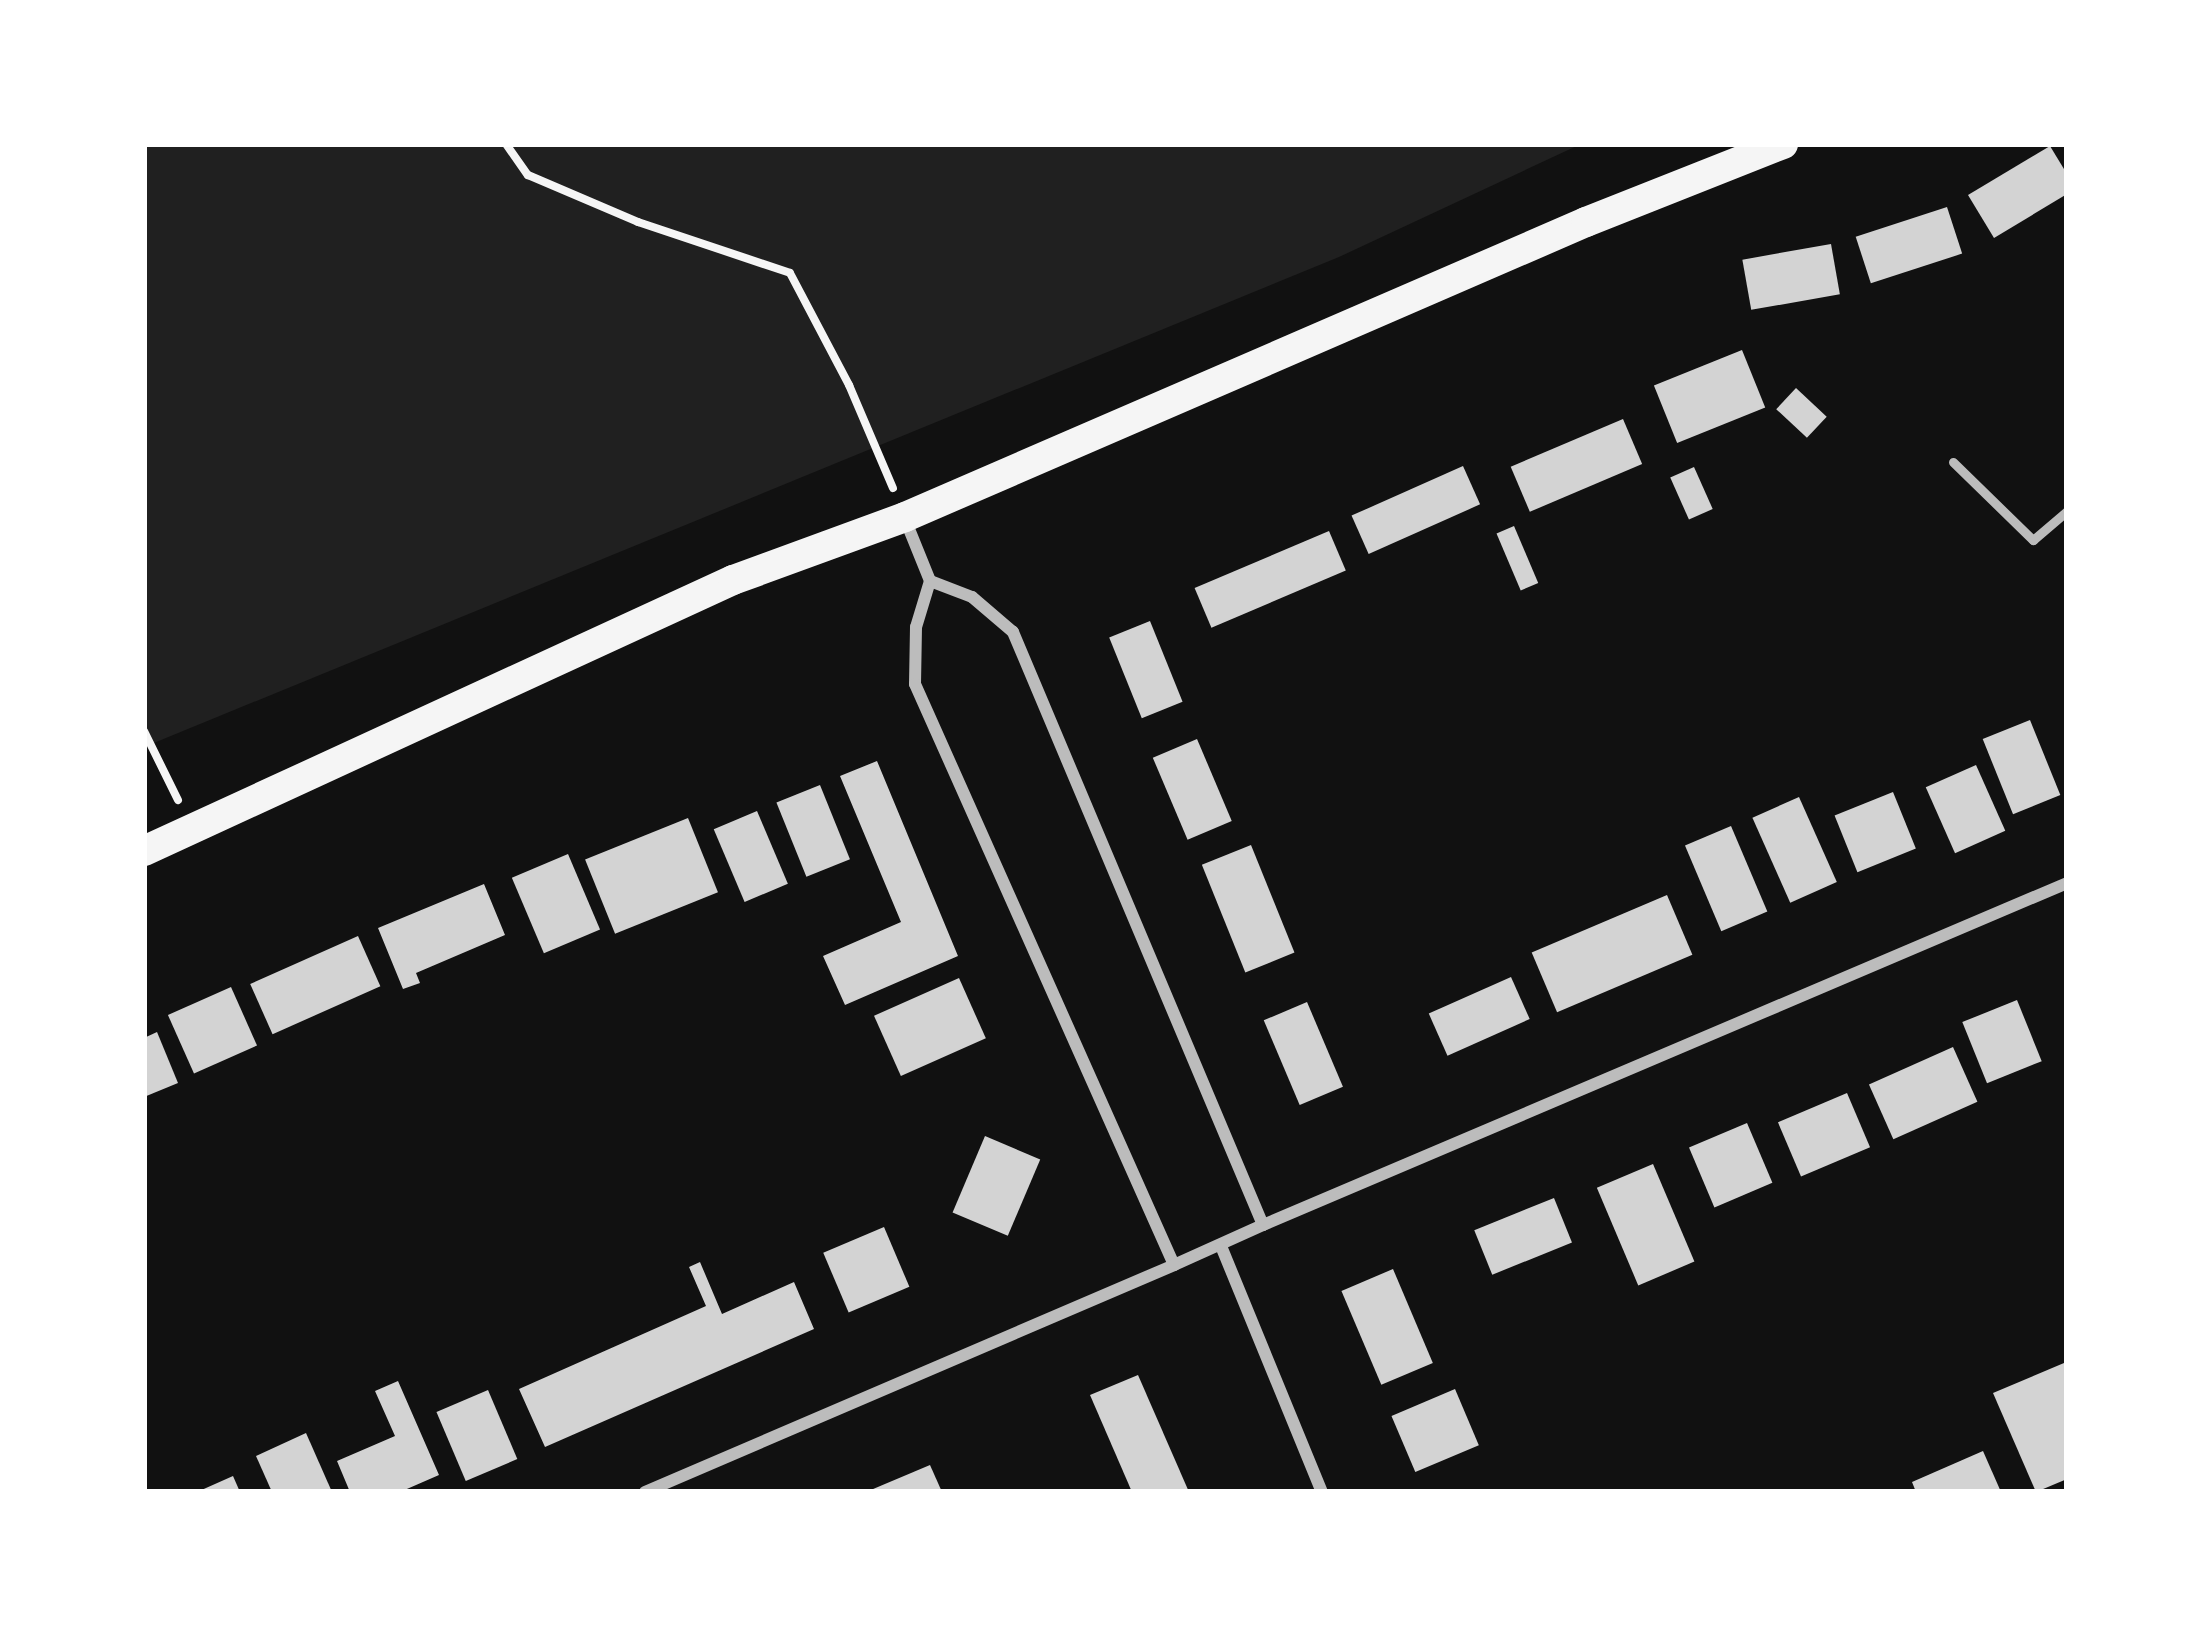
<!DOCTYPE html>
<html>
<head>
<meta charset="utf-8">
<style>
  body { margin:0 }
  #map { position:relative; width:2211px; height:1636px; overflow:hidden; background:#111; font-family:Helvetica,sans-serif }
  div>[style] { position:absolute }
  .green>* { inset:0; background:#202020 }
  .building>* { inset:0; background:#d3d3d3; transform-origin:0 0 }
  .path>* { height:8px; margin:-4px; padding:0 4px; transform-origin:4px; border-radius:4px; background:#f5f5f5 }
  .service>* { height:9px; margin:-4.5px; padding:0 4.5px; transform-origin:4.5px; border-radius:4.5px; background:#bcbcbc }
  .minor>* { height:12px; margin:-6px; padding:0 6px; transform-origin:6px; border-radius:6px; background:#bcbcbc }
  .primary>* { height:30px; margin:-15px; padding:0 15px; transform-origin:15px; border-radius:15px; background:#f5f5f5 }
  span { translate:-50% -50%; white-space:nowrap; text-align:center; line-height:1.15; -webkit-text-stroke:12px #fff; paint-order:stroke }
  .frame { position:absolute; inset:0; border:147px solid #fff; pointer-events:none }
</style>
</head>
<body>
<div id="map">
  <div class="green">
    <div style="clip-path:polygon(144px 144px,1581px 144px,1339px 257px,144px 747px)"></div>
  </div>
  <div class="building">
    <div style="clip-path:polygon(2050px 146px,2067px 174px,2067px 194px,1994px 238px,1968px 195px)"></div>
    <div style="left:1947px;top:207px;width:49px;height:96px;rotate:72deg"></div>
    <div style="left:1831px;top:244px;width:51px;height:90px;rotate:80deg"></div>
    <div style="left:1742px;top:350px;width:62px;height:95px;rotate:68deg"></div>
    <div style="left:1796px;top:388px;width:42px;height:29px;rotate:43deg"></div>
    <div style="left:1623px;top:419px;width:49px;height:122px;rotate:67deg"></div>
    <div style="left:1463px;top:466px;width:42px;height:122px;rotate:66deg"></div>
    <div style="left:1694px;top:467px;width:46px;height:26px;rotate:66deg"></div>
    <div style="left:1514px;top:526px;width:62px;height:19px;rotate:67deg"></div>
    <div style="left:1329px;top:531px;width:43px;height:146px;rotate:67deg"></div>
    <div style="left:1150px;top:621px;width:87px;height:44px;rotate:68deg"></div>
    <div style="left:2030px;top:720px;width:81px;height:51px;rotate:68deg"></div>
    <div style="left:1197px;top:739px;width:89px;height:48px;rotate:67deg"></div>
    <div style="clip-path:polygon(877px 761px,958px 956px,845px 1005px,823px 956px,901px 922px,840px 776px)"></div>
    <div style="left:1976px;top:765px;width:72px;height:55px;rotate:66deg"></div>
    <div style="left:820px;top:785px;width:80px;height:47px;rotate:68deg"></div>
    <div style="left:1893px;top:792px;width:61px;height:63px;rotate:68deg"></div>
    <div style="left:1799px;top:797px;width:93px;height:51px;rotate:66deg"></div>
    <div style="left:757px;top:811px;width:79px;height:47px;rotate:67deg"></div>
    <div style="left:688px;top:818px;width:80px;height:111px;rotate:68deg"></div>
    <div style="left:1731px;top:826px;width:93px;height:50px;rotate:67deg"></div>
    <div style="left:1251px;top:845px;width:116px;height:53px;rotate:68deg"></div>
    <div style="left:568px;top:854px;width:82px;height:61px;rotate:67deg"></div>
    <div style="clip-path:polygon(484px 884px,505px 935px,416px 973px,420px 983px,403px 989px,378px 928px)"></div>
    <div style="left:1667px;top:895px;width:65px;height:147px;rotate:67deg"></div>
    <div style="left:358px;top:936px;width:55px;height:118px;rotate:66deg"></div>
    <div style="left:1511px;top:977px;width:46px;height:90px;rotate:66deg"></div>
    <div style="left:959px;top:978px;width:66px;height:93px;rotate:66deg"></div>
    <div style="left:231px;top:987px;width:64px;height:69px;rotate:66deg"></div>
    <div style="left:2017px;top:1000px;width:66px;height:59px;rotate:68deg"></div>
    <div style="left:1307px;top:1002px;width:92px;height:47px;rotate:67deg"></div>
    <div style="clip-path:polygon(157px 1032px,178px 1083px,144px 1097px,144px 1038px)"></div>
    <div style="left:1953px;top:1047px;width:60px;height:92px;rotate:66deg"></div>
    <div style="left:1847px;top:1093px;width:59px;height:75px;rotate:67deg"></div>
    <div style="left:1747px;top:1123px;width:65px;height:63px;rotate:67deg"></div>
    <div style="left:985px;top:1136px;width:60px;height:83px;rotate:23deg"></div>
    <div style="left:1653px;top:1164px;width:106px;height:61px;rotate:67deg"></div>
    <div style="left:1554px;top:1198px;width:48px;height:86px;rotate:68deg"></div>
    <div style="left:884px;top:1227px;width:65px;height:66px;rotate:67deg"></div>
    <div style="clip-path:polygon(700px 1262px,722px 1314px,794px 1282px,814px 1329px,545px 1447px,519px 1389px,706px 1306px,689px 1267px)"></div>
    <div style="left:1393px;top:1269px;width:102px;height:56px;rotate:67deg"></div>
    <div style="clip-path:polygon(2064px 1363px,2067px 1479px,2036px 1492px,1993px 1393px)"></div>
    <div style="clip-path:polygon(1138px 1375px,1189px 1492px,1132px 1492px,1090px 1395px)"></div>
    <div style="clip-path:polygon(398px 1381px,439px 1475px,400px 1492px,350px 1492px,337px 1461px,395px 1436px,375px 1391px)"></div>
    <div style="left:1455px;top:1389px;width:61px;height:69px;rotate:67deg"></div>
    <div style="left:488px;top:1390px;width:75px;height:56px;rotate:67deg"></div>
    <div style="clip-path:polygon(306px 1433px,332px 1492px,272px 1492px,256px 1456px)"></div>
    <div style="clip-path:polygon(1983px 1451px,2001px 1492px,1916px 1492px,1912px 1482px)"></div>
    <div style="clip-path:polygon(930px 1465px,942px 1492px,866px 1492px)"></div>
    <div style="clip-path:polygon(233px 1476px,240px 1492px,197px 1492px)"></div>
  </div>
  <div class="path">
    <div style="left:506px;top:144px;width:38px;rotate:55deg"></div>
    <div style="left:528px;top:175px;width:120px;rotate:23.1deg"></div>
    <div style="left:638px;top:222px;width:160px;rotate:18.5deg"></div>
    <div style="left:790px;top:273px;width:127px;rotate:62.2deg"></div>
    <div style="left:849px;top:385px;width:112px;rotate:66.9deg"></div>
    <div style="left:144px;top:731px;width:77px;rotate:63.8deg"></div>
  </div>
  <div class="service">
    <div style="left:1953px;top:462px;width:112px;rotate:44.3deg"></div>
    <div style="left:2033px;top:540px;width:45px;rotate:-40.5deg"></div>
  </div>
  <div class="minor">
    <div style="left:905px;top:519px;width:67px;rotate:68deg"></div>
    <div style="left:930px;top:581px;width:48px;rotate:106.9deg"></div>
    <div style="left:916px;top:627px;width:57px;rotate:91deg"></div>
    <div style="left:915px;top:684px;width:636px;rotate:65.97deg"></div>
    <div style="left:1174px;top:1265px;width:98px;rotate:-24.2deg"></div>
    <div style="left:1263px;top:1225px;width:644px;rotate:-112.86deg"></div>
    <div style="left:1013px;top:632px;width:54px;rotate:-139.5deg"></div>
    <div style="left:972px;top:597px;width:45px;rotate:-159.1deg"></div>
    <div style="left:1263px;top:1225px;width:874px;rotate:-23.04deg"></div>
    <div style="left:1221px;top:1246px;width:266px;rotate:67.7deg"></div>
    <div style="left:645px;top:1492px;width:576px;rotate:-23.22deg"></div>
  </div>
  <div class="primary">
    <div style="left:144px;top:851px;width:648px;rotate:-24.71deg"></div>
    <div style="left:733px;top:580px;width:183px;rotate:-20.1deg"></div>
    <div style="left:905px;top:517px;width:742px;rotate:-23.42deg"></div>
    <div style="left:1586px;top:222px;width:212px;rotate:-21.6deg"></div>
  </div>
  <div class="frame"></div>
</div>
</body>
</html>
